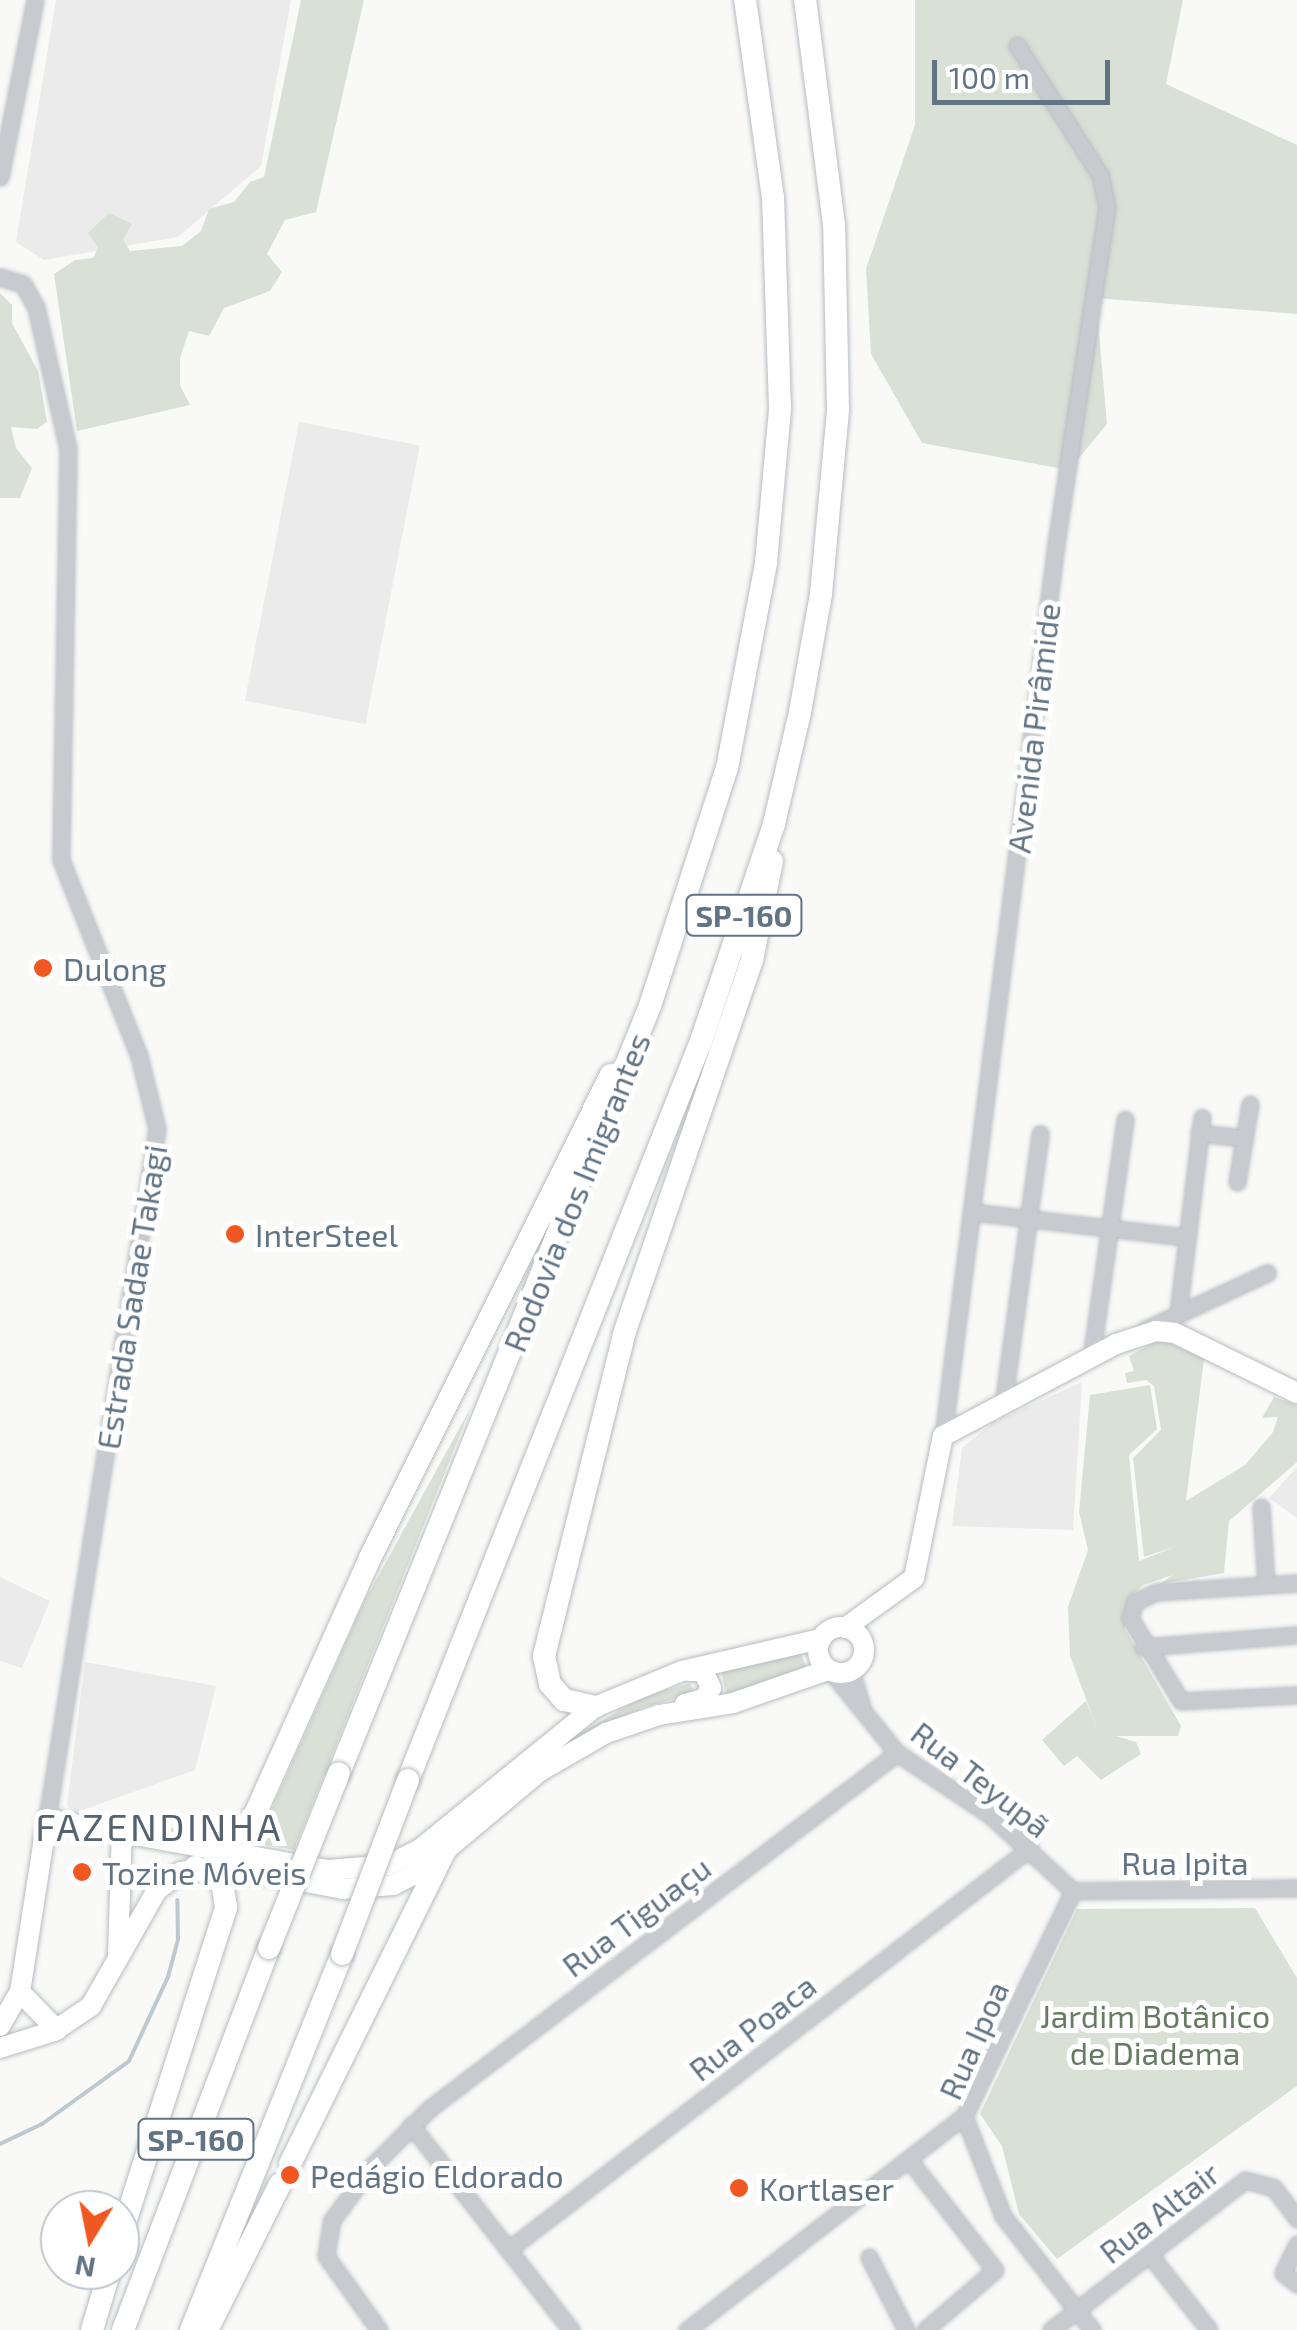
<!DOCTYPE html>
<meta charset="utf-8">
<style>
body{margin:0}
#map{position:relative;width:1297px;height:2330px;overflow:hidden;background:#f9faf7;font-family:"Exo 2",sans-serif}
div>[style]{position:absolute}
.built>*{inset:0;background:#eaebea;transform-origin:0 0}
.green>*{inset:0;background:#d9e0d6}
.stream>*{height:4px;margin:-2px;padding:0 2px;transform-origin:2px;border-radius:2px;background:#bdc9cf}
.roads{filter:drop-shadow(0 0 2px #b7bcc1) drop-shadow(0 0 2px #b7bcc1)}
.minor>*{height:15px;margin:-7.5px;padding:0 7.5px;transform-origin:7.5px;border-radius:7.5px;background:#c7cbcf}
.major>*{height:20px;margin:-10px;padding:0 10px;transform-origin:10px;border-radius:10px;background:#fff}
.major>.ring{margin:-10px;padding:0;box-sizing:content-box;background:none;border:20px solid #fff;border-radius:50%}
.highway>*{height:22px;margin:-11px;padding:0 11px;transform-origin:11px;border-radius:11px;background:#fff}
.bridges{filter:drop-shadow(0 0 2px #b7bbbf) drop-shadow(0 0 2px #b7bbbf)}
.highway-bridge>*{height:22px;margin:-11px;padding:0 11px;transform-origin:11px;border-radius:11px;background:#fff}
.dots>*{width:28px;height:28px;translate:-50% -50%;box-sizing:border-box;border:5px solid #fff;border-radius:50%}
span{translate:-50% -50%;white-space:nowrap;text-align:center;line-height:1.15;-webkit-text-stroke:10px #fff;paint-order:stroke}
.shield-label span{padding:2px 8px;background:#fff;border:2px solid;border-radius:8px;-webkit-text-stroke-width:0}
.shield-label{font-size:30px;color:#627484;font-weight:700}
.street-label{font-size:32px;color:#627484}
.poi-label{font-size:32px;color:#627484}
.left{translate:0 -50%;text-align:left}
.park-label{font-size:32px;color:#667b62}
.quarter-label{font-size:38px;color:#55626f;letter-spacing:2.5px}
.north{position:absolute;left:40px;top:2190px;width:100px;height:100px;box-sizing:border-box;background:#fff;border:2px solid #c0c7ce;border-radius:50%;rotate:190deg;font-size:28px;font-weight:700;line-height:40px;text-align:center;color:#627484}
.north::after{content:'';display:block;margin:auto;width:35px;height:45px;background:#f15720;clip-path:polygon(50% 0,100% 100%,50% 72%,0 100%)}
.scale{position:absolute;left:932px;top:60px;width:178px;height:45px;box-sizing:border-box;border:5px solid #627484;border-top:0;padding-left:12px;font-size:30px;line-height:35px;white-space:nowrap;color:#627484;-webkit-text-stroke:8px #fff;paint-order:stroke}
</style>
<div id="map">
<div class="built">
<i style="clip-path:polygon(56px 0,291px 0,261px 166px,178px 237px,44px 260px,16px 242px)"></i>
<i style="left:299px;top:422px;width:123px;height:284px;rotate:11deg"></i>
<i style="clip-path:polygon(1082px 1382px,1073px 1530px,952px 1526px,962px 1448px,992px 1423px)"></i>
<i style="clip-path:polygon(1297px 1467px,1297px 1518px,1269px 1498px)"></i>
<i style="clip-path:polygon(0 1577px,50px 1601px,22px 1668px,0 1661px)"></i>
<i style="clip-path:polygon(85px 1662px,216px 1686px,195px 1770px,74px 1813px,67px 1805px)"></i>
</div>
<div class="green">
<i style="clip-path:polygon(301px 0,364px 0,316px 212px,285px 220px,267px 254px,282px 272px,270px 291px,224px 308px,209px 336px,189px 331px,180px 358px,180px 385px,190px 405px,77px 431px,54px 274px,75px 260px,93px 258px,98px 248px,88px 233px,109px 213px,132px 224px,123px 239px,130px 251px,182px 246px,201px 231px,209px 209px,234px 202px,250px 182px,264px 177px)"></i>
<i style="clip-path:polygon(915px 0,1183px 0,1166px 84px,1297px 145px,1297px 314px,1096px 298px,1107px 424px,1069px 470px,922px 443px,871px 354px,866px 269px,915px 125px)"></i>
<i style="clip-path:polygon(0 293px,12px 305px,12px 323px,38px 371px,47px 422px,37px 429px,11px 427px,16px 448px,32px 468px,20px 498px,0 498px)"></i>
<i style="clip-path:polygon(1161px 1339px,1204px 1359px,1186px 1501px,1245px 1465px,1273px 1432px,1278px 1417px,1262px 1418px,1274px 1397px,1297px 1405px,1297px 1462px,1229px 1521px,1224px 1573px,1160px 1584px,1173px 1575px,1143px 1585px,1128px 1599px,1125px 1629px,1181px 1726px,1178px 1736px,1116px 1736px,1136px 1742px,1141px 1754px,1101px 1780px,1077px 1756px,1064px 1766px,1042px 1740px,1086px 1701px,1098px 1731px,1070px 1656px,1068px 1607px,1088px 1550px,1079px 1512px,1090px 1395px,1150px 1385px,1157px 1429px,1129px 1455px,1139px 1561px,1177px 1546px,1144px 1557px,1133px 1458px,1161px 1430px,1154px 1386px,1146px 1380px,1127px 1383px,1125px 1373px,1134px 1371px,1129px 1356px)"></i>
<i style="clip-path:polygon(471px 1407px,294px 1850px,245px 1841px,268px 1817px,364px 1602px)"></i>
<i style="clip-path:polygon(801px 1653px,806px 1667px,727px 1697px,720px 1667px)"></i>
<i style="clip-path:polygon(690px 1683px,695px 1693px,641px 1708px,556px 1748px,640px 1698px)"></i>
<i style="clip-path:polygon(1255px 1908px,1297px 1978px,1297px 2086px,1057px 2259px,1019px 2214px,1002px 2146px,980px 2114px,1077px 1909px)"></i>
</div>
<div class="stream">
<i style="left:0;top:2144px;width:47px;rotate:-25.5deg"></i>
<i style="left:42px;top:2124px;width:107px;rotate:-35.9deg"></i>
<i style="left:129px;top:2061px;width:93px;rotate:-65.1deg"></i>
<i style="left:168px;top:1977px;width:39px;rotate:-75deg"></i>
<i style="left:178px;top:1939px;width:39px;rotate:-91deg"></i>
</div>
<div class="roads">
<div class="minor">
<i style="left:0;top:177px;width:180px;rotate:-78.8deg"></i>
<i style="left:0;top:277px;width:24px;rotate:17deg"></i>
<i style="left:23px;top:284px;width:26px;rotate:61deg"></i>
<i style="left:36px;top:307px;width:146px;rotate:77.3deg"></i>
<i style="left:68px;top:449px;width:411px;rotate:91deg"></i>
<i style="left:61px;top:860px;width:211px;rotate:68.3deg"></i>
<i style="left:139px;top:1056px;width:75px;rotate:76.1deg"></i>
<i style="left:157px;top:1129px;width:699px;rotate:99.06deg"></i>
<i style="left:1199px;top:1133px;width:45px;rotate:6.3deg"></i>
<i style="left:1237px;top:1182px;width:79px;rotate:-80.5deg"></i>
<i style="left:972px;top:1212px;width:215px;rotate:6.7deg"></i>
<i style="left:1178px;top:1313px;width:197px;rotate:-83deg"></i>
<i style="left:1144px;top:1330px;width:136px;rotate:-24.9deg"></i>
<i style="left:1091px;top:1359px;width:242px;rotate:-81.9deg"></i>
<i style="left:1003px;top:1405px;width:274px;rotate:-82.2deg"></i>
<i style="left:943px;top:1436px;width:899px;rotate:-82.78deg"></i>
<i style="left:1056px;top:544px;width:341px;rotate:-81.4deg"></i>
<i style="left:1107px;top:207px;width:33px;rotate:-102deg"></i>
<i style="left:1100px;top:175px;width:154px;rotate:-122.6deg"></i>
<i style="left:1261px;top:1507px;width:78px;rotate:86.3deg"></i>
<i style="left:1297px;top:1583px;width:141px;rotate:176.3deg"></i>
<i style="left:1156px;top:1592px;width:23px;rotate:155deg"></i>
<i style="left:1135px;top:1602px;width:17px;rotate:107deg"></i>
<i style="left:1130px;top:1618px;width:97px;rotate:58.4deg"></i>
<i style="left:1181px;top:1701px;width:116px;rotate:-3deg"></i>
<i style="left:1143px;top:1647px;width:154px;rotate:-4.5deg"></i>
<i style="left:851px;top:1671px;width:37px;rotate:73deg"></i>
<i style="left:833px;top:1674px;width:102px;rotate:51deg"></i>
<i style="left:897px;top:1753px;width:112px;rotate:33.7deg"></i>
<i style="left:990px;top:1815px;width:113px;rotate:42.5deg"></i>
<i style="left:1073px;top:1891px;width:250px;rotate:115.8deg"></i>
<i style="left:964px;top:2116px;width:107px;rotate:68.7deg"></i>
<i style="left:1003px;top:2216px;width:145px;rotate:52deg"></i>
<i style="left:1073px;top:1891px;width:224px;rotate:-0.8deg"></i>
<i style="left:411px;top:2125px;width:260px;rotate:52deg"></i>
<i style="left:910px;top:2161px;width:138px;rotate:52.1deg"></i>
<i style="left:995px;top:2270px;width:92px;rotate:139.4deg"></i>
<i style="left:1297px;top:2244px;width:32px;rotate:116deg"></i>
<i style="left:1283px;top:2273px;width:18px;rotate:38deg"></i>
<i style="left:508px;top:2250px;width:659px;rotate:-37.6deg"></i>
<i style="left:1150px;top:2255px;width:95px;rotate:51.8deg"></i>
<i style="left:869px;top:2257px;width:82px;rotate:63.1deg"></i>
<i style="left:379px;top:2330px;width:91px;rotate:-125.6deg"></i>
<i style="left:326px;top:2256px;width:36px;rotate:-81deg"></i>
<i style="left:332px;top:2220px;width:67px;rotate:-53.5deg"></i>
<i style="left:372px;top:2166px;width:81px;rotate:-45deg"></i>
<i style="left:429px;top:2109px;width:588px;rotate:-37.26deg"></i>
<i style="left:687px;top:2330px;width:350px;rotate:-37.7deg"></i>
<i style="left:1051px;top:2330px;width:245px;rotate:-37.7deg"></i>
<i style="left:1245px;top:2180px;width:30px;rotate:15deg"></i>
<i style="left:1274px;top:2188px;width:39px;rotate:53deg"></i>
</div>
<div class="major">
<i class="ring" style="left:818px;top:1627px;width:26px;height:26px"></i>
<i style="left:845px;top:1628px;width:85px;rotate:-35.9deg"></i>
<i style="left:914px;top:1578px;width:145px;rotate:-78.5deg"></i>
<i style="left:943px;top:1436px;width:196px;rotate:-28deg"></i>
<i style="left:1116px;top:1344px;width:42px;rotate:-18deg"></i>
<i style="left:1156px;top:1331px;width:19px;rotate:6deg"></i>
<i style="left:1175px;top:1333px;width:136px;rotate:26.2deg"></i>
<i style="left:685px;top:1704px;width:20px;rotate:-15deg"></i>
<i style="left:704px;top:1699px;width:13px;rotate:-58deg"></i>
<i style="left:711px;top:1688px;width:19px;rotate:-115deg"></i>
<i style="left:703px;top:1671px;width:14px;rotate:180deg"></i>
<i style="left:118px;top:1956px;width:124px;rotate:-88.2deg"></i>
<i style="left:20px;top:1992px;width:53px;rotate:45.8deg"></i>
<i style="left:0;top:2026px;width:39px;rotate:-60deg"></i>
<i style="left:20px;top:1992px;width:175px;rotate:-81.1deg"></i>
<i style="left:47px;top:1819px;width:287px;rotate:10.3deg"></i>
<i style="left:329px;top:1870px;width:59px;rotate:-4.8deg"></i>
<i style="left:388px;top:1865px;width:34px;rotate:-26deg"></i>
<i style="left:419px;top:1850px;width:227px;rotate:-39.1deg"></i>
<i style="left:595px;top:1707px;width:94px;rotate:-22.5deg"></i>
<i style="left:682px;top:1671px;width:143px;rotate:-13deg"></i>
<i style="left:0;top:2048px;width:57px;rotate:-17.5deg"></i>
<i style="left:54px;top:2031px;width:45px;rotate:-34deg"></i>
<i style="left:91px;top:2006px;width:133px;rotate:-60.4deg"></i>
<i style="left:157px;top:1890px;width:30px;rotate:-37deg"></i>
<i style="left:181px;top:1872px;width:41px;rotate:-8.3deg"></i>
<i style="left:222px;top:1866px;width:123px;rotate:10.8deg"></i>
<i style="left:343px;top:1889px;width:50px;rotate:-4.6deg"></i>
<i style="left:393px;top:1885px;width:33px;rotate:-27deg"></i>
<i style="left:422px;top:1870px;width:154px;rotate:-40deg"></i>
<i style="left:540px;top:1771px;width:76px;rotate:-29.9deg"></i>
<i style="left:606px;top:1733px;width:56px;rotate:-18.8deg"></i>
<i style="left:659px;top:1715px;width:75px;rotate:-9.2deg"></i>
<i style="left:733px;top:1703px;width:101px;rotate:-19.2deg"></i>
</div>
<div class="highway">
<i style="left:595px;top:1707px;width:32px;rotate:-167deg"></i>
<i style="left:564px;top:1700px;width:21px;rotate:-131deg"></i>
<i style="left:550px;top:1684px;width:29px;rotate:-102deg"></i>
<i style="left:544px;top:1656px;width:332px;rotate:-76deg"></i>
<i style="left:624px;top:1334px;width:395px;rotate:-71.1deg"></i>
<i style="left:752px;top:960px;width:101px;rotate:-78.6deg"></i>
<i style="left:339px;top:1773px;width:828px;rotate:-67.93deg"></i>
<i style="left:650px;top:1006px;width:250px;rotate:-72.1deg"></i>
<i style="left:727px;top:768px;width:209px;rotate:-79.2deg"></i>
<i style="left:766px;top:563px;width:156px;rotate:-84.8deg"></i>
<i style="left:780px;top:408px;width:210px;rotate:-91.9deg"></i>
<i style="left:773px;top:198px;width:200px;rotate:-98deg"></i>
<i style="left:408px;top:1780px;width:795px;rotate:-68.37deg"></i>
<i style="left:701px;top:1041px;width:229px;rotate:-71.4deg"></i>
<i style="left:774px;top:824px;width:115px;rotate:-76.9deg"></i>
<i style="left:800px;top:712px;width:120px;rotate:-79.9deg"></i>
<i style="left:821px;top:594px;width:186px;rotate:-84.7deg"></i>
<i style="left:838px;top:409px;width:184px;rotate:-91.2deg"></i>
<i style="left:834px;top:225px;width:227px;rotate:-97.3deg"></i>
<i style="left:206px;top:1846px;width:35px;rotate:-22deg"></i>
<i style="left:239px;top:1833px;width:25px;rotate:-50deg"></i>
<i style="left:255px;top:1814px;width:281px;rotate:-65.8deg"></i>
<i style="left:370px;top:1558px;width:540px;rotate:-63.48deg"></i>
<i style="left:290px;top:2164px;width:354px;rotate:-63.7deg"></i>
<i style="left:120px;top:2238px;width:348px;rotate:-72.2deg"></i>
<i style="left:226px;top:1907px;width:26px;rotate:-99deg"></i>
<i style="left:222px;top:1881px;width:30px;rotate:-152deg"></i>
<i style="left:92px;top:2330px;width:63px;rotate:-73.3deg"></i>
<i style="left:123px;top:2330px;width:409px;rotate:-69.1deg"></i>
<i style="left:191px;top:2330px;width:405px;rotate:-68.1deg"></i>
<i style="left:207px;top:2330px;width:163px;rotate:-63.4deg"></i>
</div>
</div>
<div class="bridges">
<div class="highway-bridge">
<i style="left:269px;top:1948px;width:188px;rotate:-68.2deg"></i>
<i style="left:342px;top:1954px;width:186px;rotate:-69.2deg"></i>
</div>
</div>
<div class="dots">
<i style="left:43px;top:968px;background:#f15720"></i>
<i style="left:235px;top:1234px;background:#f15720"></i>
<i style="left:82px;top:1872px;background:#f15720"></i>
<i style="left:290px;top:2175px;background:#f15720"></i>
<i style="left:739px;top:2188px;background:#f15720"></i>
</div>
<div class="shield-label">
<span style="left:744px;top:915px">SP-160</span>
<span style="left:196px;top:2139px">SP-160</span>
</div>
<div class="street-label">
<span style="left:1033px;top:728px;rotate:-83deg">Avenida Pirâmide</span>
<span style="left:576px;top:1192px;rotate:-68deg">Rodovia dos Imigrantes</span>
<span style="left:131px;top:1297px;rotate:-81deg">Estrada Sadae Takagi</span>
<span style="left:981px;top:1779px;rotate:38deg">Rua Teyupã</span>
<span style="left:1185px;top:1862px">Rua Ipita</span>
<span style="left:636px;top:1916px;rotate:-37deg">Rua Tiguaçu</span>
<span style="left:752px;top:2027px;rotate:-38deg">Rua Poaca</span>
<span style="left:973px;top:2040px;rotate:-66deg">Rua Ipoa</span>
<span style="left:1159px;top:2212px;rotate:-38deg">Rua Altair</span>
</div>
<div class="poi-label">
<span class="left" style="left:63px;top:968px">Dulong</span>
<span class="left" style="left:255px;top:1234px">InterSteel</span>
<span class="left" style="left:102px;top:1872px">Tozine Móveis</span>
<span class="left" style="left:310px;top:2175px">Pedágio Eldorado</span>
<span class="left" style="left:759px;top:2188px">Kortlaser</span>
</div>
<div class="park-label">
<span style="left:1155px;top:2034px">Jardim Botânico<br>de Diadema</span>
</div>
<div class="quarter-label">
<span style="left:159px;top:1827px">FAZENDINHA</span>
</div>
<div class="north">N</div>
<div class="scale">100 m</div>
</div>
